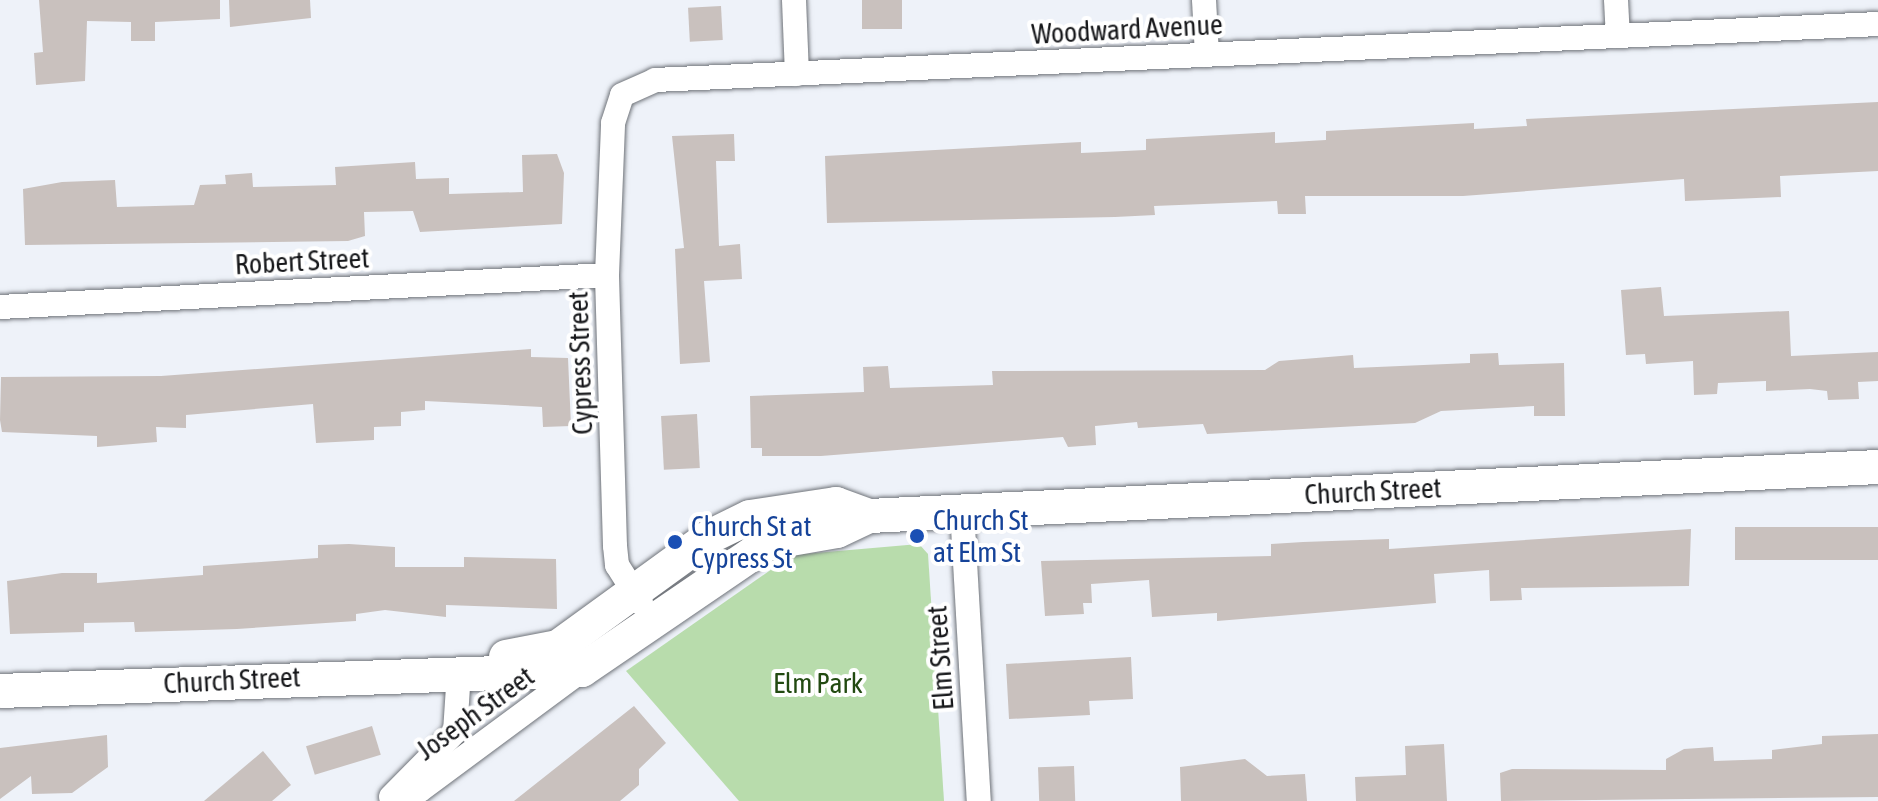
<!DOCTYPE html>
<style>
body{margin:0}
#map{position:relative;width:1878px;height:801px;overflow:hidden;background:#eef2f9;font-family:"Asap Condensed",sans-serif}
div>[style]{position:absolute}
.green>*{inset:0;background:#b8dcac}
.building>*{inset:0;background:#c9c1be;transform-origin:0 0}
.roads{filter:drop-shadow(0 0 2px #6f7379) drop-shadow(0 0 2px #6f7379)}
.street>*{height:24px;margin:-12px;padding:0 12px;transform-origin:12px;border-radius:12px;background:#fff}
.secondary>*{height:34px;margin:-17px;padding:0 17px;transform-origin:17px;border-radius:17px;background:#fff}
.dots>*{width:22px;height:22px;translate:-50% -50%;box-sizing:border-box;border:4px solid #fff;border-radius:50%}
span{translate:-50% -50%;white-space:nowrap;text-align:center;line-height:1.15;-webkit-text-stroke:8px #fff;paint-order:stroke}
.street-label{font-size:28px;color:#16171a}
.transit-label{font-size:28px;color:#164399}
.left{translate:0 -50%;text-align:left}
.park-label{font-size:28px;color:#224a11}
</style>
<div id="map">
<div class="green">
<i style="clip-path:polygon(919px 544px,928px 554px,944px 801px,739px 801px,626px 671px,792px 555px)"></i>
</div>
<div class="building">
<i style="clip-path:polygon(39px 0,220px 0,220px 19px,155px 22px,155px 41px,131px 41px,131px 22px,87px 21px,85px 81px,36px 85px,34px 53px,43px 52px)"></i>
<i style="clip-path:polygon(229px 0,310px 0,311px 18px,230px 27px)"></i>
<i style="left:862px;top:0;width:40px;height:29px"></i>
<i style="left:721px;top:6px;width:34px;height:33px;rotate:87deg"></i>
<i style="clip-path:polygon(1878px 102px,1878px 171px,1780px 176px,1781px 197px,1685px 201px,1684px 179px,1463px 196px,1305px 196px,1306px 214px,1278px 214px,1277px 201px,1154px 206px,1155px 215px,1115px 217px,827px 223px,825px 156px,1081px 142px,1081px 153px,1146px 150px,1146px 139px,1275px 132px,1275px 143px,1326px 140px,1326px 131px,1474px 123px,1474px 129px,1527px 126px,1526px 119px)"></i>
<i style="clip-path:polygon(734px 134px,735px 161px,716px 161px,719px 246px,740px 244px,742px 279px,704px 281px,710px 362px,680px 364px,675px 249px,684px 248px,672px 136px)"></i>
<i style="clip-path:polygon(557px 154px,564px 173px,562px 224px,420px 232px,413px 211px,364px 212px,365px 236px,348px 241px,25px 245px,23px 189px,62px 182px,115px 180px,117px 207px,194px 205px,200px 185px,226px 184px,225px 175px,252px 173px,253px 187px,336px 185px,335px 167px,415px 162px,416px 179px,449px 178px,449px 194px,523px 192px,522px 155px)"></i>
<i style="clip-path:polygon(1661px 287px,1664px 316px,1789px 311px,1791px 356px,1878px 352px,1878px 381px,1858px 382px,1859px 399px,1828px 400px,1827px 391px,1810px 389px,1766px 391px,1766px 381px,1718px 383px,1717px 394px,1694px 395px,1693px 361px,1646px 364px,1645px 354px,1626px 355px,1621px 290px)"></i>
<i style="clip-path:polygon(531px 349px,531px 357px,568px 358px,571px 426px,543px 427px,542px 407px,425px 401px,425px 410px,401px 412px,401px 426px,374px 427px,374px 440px,316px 443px,313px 404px,186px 415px,186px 428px,156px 427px,157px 442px,97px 447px,97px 436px,2px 432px,0 420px,1px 377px,161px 376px)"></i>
<i style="clip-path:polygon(1498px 353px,1499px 365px,1564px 363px,1565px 416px,1534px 416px,1534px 406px,1441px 411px,1415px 423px,1207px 434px,1203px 424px,1138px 428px,1137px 422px,1095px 426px,1096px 445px,1068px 447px,1063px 437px,821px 456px,762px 456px,762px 448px,751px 448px,750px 396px,864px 392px,863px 367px,888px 366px,890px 388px,993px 385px,992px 371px,1265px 370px,1279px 361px,1353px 355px,1354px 368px,1470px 363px,1470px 354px)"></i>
<i style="left:697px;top:414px;width:54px;height:36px;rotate:87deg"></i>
<i style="left:1878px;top:527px;width:33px;height:143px;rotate:90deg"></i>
<i style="clip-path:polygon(1691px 529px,1689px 586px,1521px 588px,1522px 600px,1490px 601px,1489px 570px,1434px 574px,1436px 603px,1217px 621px,1217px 613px,1152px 617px,1149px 580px,1091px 584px,1092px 603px,1083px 603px,1084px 614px,1045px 616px,1041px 561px,1271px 556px,1271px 544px,1303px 542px,1389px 539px,1389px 549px)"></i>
<i style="clip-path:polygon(349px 544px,395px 547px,395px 567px,464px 567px,464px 557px,556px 559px,557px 609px,446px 605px,446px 617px,385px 610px,356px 614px,356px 621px,237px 629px,135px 632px,134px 622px,84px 623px,84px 632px,10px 634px,7px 581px,62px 573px,97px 573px,97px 583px,203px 575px,203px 566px,318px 558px,318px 545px)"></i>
<i style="clip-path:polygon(1131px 657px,1133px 699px,1089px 701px,1090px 715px,1009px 719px,1006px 664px)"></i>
<i style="clip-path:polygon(634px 706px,666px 743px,639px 769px,639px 785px,620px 801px,514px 801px)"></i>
<i style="left:372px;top:726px;width:30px;height:69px;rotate:73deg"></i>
<i style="clip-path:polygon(1878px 734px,1878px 797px,1501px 801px,1500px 773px,1512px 769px,1666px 770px,1666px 759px,1684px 749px,1713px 747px,1714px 761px,1772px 759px,1772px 750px,1822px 744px,1822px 736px)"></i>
<i style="clip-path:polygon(107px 735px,108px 767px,72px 793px,32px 794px,31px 776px,0 799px,0 748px)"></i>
<i style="clip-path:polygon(1444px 744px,1447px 801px,1356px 801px,1355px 777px,1406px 775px,1405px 746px)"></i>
<i style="clip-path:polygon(263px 751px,291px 785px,272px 801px,204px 801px)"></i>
<i style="clip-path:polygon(1245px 759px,1267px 776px,1305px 774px,1307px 801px,1181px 801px,1180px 767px)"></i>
<i style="left:1074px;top:766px;width:35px;height:36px;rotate:88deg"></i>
</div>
<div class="roads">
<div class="street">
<i style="left:794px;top:0;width:74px;rotate:87.7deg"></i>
<i style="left:1204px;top:0;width:55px;rotate:86.9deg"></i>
<i style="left:1616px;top:0;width:36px;rotate:87deg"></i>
<i style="left:0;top:307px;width:608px;rotate:-3.02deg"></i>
<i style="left:962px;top:510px;width:291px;rotate:86.7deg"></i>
<i style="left:641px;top:603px;width:45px;rotate:-122.3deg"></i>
<i style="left:617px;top:565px;width:19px;rotate:-96deg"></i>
<i style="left:615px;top:546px;width:271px;rotate:-91.7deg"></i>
<i style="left:607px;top:275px;width:152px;rotate:-87.7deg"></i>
<i style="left:613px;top:123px;width:29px;rotate:-72deg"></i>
<i style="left:622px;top:95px;width:36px;rotate:-24deg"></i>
<i style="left:655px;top:80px;width:1224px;rotate:-2.62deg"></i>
<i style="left:398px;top:792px;width:22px;rotate:-5deg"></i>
<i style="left:420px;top:790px;width:202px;rotate:-36.5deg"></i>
<i style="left:391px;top:797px;width:91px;rotate:-45.4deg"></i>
<i style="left:455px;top:732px;width:61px;rotate:-86.2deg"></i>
</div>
<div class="secondary">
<i style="left:506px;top:657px;width:53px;rotate:-10.9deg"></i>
<i style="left:558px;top:647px;width:189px;rotate:-36deg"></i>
<i style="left:711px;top:536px;width:43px;rotate:-26deg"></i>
<i style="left:750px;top:517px;width:87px;rotate:-8.6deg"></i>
<i style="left:836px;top:504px;width:35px;rotate:20deg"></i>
<i style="left:0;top:691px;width:582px;rotate:-2.07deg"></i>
<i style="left:582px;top:670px;width:225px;rotate:-34.3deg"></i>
<i style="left:768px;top:543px;width:70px;rotate:-9.9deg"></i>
<i style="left:837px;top:531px;width:35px;rotate:-25deg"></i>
<i style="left:869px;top:516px;width:1010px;rotate:-2.78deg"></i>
</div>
</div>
<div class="dots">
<i style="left:917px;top:536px;background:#1a4fb4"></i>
<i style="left:675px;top:542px;background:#1a4fb4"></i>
</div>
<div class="street-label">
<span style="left:1127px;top:29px;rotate:-3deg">Woodward Avenue</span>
<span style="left:302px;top:261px;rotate:-3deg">Robert Street</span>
<span style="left:580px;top:363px;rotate:-92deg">Cypress Street</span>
<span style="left:1373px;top:491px;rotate:-3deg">Church Street</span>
<span style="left:940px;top:658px;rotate:-94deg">Elm Street</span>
<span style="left:232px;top:680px;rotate:-3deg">Church Street</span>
<span style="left:475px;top:713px;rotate:-36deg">Joseph Street</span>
</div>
<div class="transit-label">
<span class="left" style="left:933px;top:536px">Church St<br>at Elm St</span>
<span class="left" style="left:691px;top:542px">Church St at<br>Cypress St</span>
</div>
<div class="park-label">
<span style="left:818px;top:683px">Elm Park</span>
</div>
</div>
